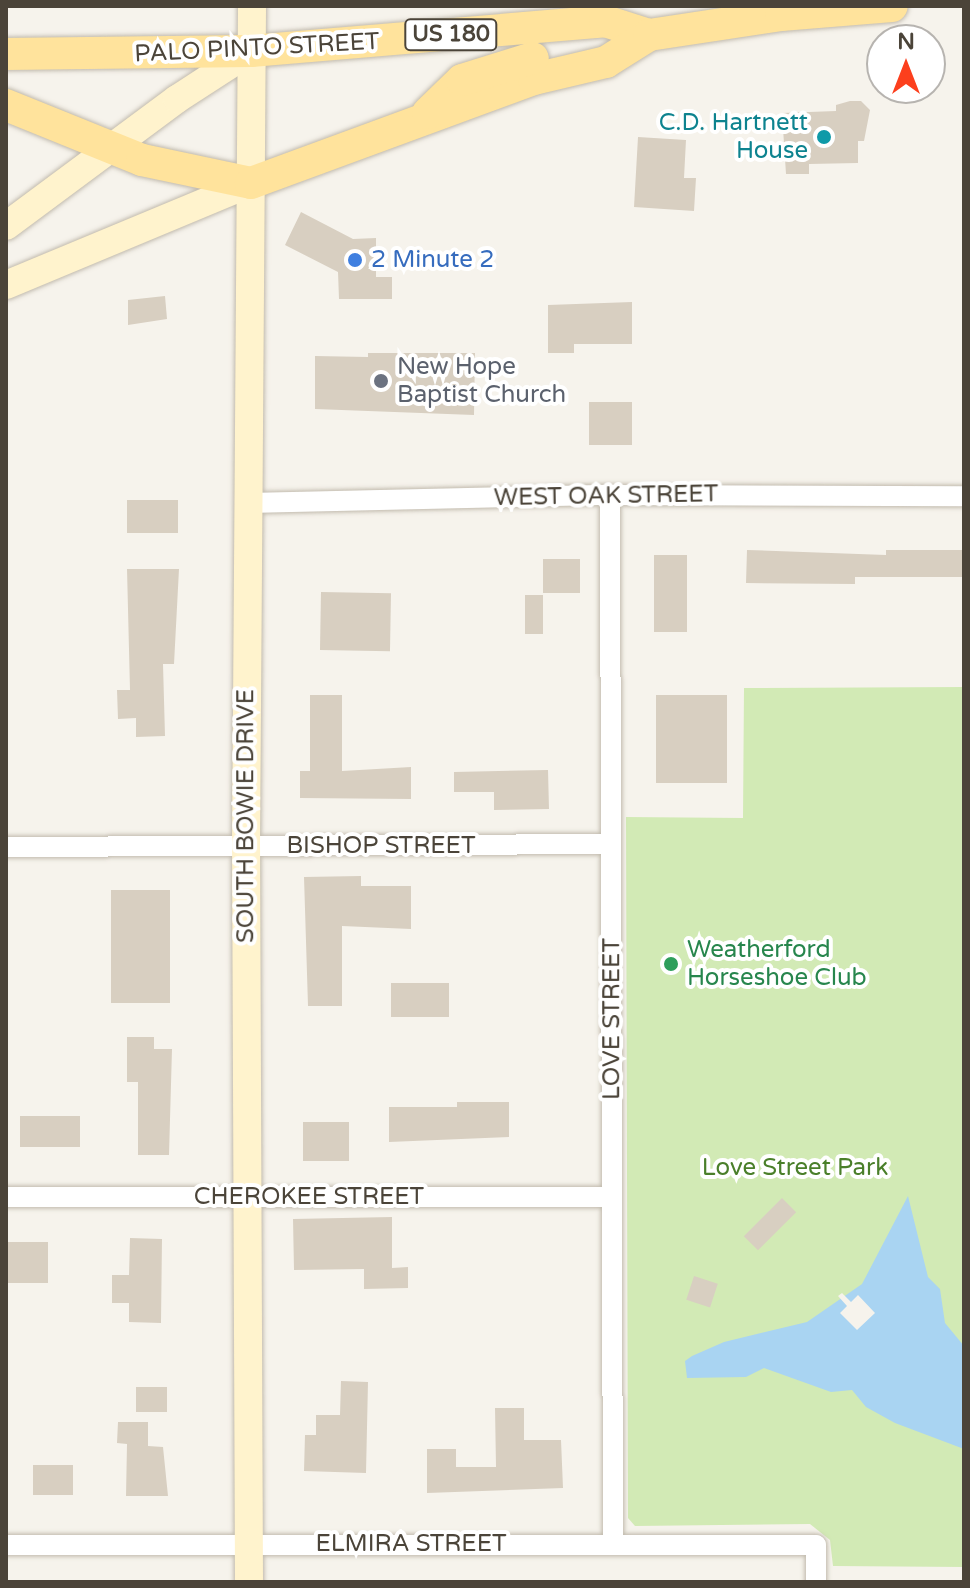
<!DOCTYPE html>
<style>
body{margin:0}
#map{position:relative;width:970px;height:1588px;overflow:hidden;background:#f6f3ec;font-family:"Varela Round",sans-serif}
div>[style]{position:absolute}
.green>*{inset:0;background:#d2eab5}
.water>*{inset:0;background:#a9d4f2}
.pier>*{inset:0;background:#f6f3ec}
.building>*{inset:0;background:#d8cfc1;transform-origin:0 0}
.roads{filter:drop-shadow(0 0 2px #c2bbae) drop-shadow(0 0 2px #c2bbae)}
.street>*{height:20px;margin:-10px;padding:0 10px;transform-origin:10px;border-radius:10px;background:#fff}
.secondary>*{height:28px;margin:-14px;padding:0 14px;transform-origin:14px;border-radius:14px;background:#fff3cd}
.primary>*{height:32px;margin:-16px;padding:0 16px;transform-origin:16px;border-radius:16px;background:#ffe39c}
.dots>*{width:22px;height:22px;translate:-50% -50%;box-sizing:border-box;border:4px solid #fff;border-radius:50%}
span{translate:-50% -50%;white-space:nowrap;text-align:center;line-height:1.15;-webkit-text-stroke:8px #fff;paint-order:stroke}
.shield-label span{padding:2px 6px;background:#fff;border:2px solid;border-radius:6px;-webkit-text-stroke-width:0}
.shield-label{font-size:22px;color:#4b4439;font-weight:700}
.street-label{font-size:24px;color:#4b4439}
.culture-label{font-size:24px;color:#0d838f}
.right{translate:-100% -50%;text-align:right}
.shop-label{font-size:24px;color:#366cbe}
.left{translate:0 -50%;text-align:left}
.worship-label{font-size:24px;color:#5b616d}
.leisure-label{font-size:24px;color:#27864d}
.park-label{font-size:24px;color:#4a7f2a}
.frame{position:absolute;inset:0;border:8px solid #4b4439;pointer-events:none}
.north{position:absolute;left:866px;top:24px;width:80px;height:80px;box-sizing:border-box;background:#fff;border:2px solid #b7b4b0;border-radius:50%;rotate:0deg;font-size:22px;font-weight:700;line-height:32px;text-align:center;color:#4b4439}
.north::after{content:'';display:block;margin:auto;width:28px;height:36px;background:#fc3f1d;clip-path:polygon(50% 0,100% 100%,50% 72%,0 100%)}
</style>
<div id="map">
<div class="green">
<i style="clip-path:polygon(964px 687px,964px 1567px,833px 1566px,830px 1540px,810px 1524px,635px 1526px,628px 1518px,626px 817px,743px 818px,744px 688px)"></i>
</div>
<div class="water">
<i style="clip-path:polygon(908px 1196px,928px 1277px,940px 1289px,945px 1323px,964px 1346px,964px 1449px,895px 1423px,866px 1407px,852px 1390px,831px 1392px,764px 1368px,746px 1377px,687px 1378px,685px 1361px,692px 1356px,724px 1342px,807px 1322px,862px 1284px)"></i>
</div>
<div class="pier">
<i style="clip-path:polygon(842px 1293px,851px 1302px,858px 1295px,875px 1313px,857px 1330px,840px 1313px,847px 1306px,838px 1296px)"></i>
</div>
<div class="building">
<i style="clip-path:polygon(850px 101px,861px 101px,870px 110px,864px 141px,858px 141px,858px 163px,809px 164px,809px 174px,786px 174px,782px 113px,836px 111px,836px 105px)"></i>
<i style="clip-path:polygon(638px 137px,686px 140px,684px 178px,696px 178px,694px 211px,634px 207px)"></i>
<i style="clip-path:polygon(301px 212px,353px 239px,376px 238px,376px 277px,392px 277px,392px 299px,339px 299px,338px 272px,285px 245px)"></i>
<i style="clip-path:polygon(165px 296px,167px 319px,128px 325px,128px 300px)"></i>
<i style="clip-path:polygon(632px 302px,632px 344px,574px 344px,574px 353px,548px 353px,548px 305px)"></i>
<i style="clip-path:polygon(368px 353px,475px 353px,474px 415px,315px 409px,315px 356px,368px 357px)"></i>
<i style="left:589px;top:402px;width:43px;height:43px"></i>
<i style="left:127px;top:500px;width:51px;height:33px"></i>
<i style="clip-path:polygon(747px 550px,886px 555px,886px 550px,964px 550px,964px 577px,855px 577px,855px 584px,746px 583px)"></i>
<i style="left:654px;top:555px;width:33px;height:77px"></i>
<i style="left:543px;top:559px;width:37px;height:34px"></i>
<i style="clip-path:polygon(127px 569px,179px 569px,174px 664px,163px 664px,165px 736px,136px 737px,136px 718px,118px 719px,117px 690px,130px 690px)"></i>
<i style="left:321px;top:592px;width:70px;height:58px;rotate:1deg"></i>
<i style="left:525px;top:595px;width:18px;height:39px"></i>
<i style="clip-path:polygon(310px 695px,342px 695px,342px 771px,411px 767px,411px 799px,300px 798px,300px 771px,310px 771px)"></i>
<i style="left:656px;top:695px;width:71px;height:88px"></i>
<i style="clip-path:polygon(548px 770px,549px 809px,494px 810px,494px 792px,454px 792px,454px 772px)"></i>
<i style="clip-path:polygon(361px 876px,361px 886px,411px 886px,411px 929px,342px 926px,342px 1006px,308px 1006px,304px 877px)"></i>
<i style="left:111px;top:890px;width:59px;height:113px"></i>
<i style="left:391px;top:983px;width:58px;height:34px"></i>
<i style="clip-path:polygon(127px 1037px,154px 1037px,154px 1049px,172px 1049px,169px 1155px,138px 1155px,138px 1082px,127px 1082px)"></i>
<i style="clip-path:polygon(457px 1102px,509px 1102px,509px 1137px,389px 1142px,389px 1107px,457px 1107px)"></i>
<i style="left:20px;top:1116px;width:60px;height:31px"></i>
<i style="left:303px;top:1122px;width:46px;height:39px"></i>
<i style="left:782px;top:1198px;width:20px;height:54px;rotate:45deg"></i>
<i style="clip-path:polygon(392px 1217px,392px 1268px,408px 1267px,408px 1288px,364px 1289px,364px 1269px,294px 1270px,293px 1219px)"></i>
<i style="clip-path:polygon(130px 1238px,162px 1239px,161px 1323px,129px 1322px,129px 1303px,112px 1303px,112px 1275px,129px 1275px)"></i>
<i style="left:6px;top:1242px;width:42px;height:41px"></i>
<i style="left:694px;top:1276px;width:25px;height:25px;rotate:18deg"></i>
<i style="clip-path:polygon(341px 1381px,368px 1382px,366px 1473px,304px 1471px,305px 1435px,316px 1435px,316px 1415px,340px 1415px)"></i>
<i style="left:136px;top:1387px;width:31px;height:25px"></i>
<i style="clip-path:polygon(495px 1408px,524px 1408px,524px 1440px,561px 1440px,563px 1488px,427px 1493px,427px 1449px,456px 1449px,456px 1467px,496px 1467px)"></i>
<i style="clip-path:polygon(118px 1422px,148px 1422px,148px 1446px,163px 1447px,168px 1496px,126px 1496px,127px 1444px,117px 1443px)"></i>
<i style="left:33px;top:1465px;width:40px;height:30px"></i>
</div>
<div class="roads">
<div class="street">
<i style="left:610px;top:495px;width:1048px;rotate:89.84deg"></i>
<i style="left:248px;top:503px;width:362px;rotate:-1.3deg"></i>
<i style="left:610px;top:495px;width:354px;rotate:0.2deg"></i>
<i style="left:6px;top:847px;width:605px;rotate:-0.28deg"></i>
<i style="left:6px;top:1197px;width:606px"></i>
<i style="left:6px;top:1545px;width:810px"></i>
<i style="left:816px;top:1545px;width:37px;rotate:90deg"></i>
</div>
<div class="secondary">
<i style="left:6px;top:226px;width:213px;rotate:-36.6deg"></i>
<i style="left:177px;top:99px;width:88px;rotate:-33deg"></i>
<i style="left:6px;top:285px;width:265px;rotate:-22.6deg"></i>
<i style="left:249px;top:1582px;width:735px;rotate:-90.23deg"></i>
<i style="left:246px;top:847px;width:841px;rotate:-89.59deg"></i>
</div>
<div class="primary">
<i style="left:6px;top:54px;width:245px;rotate:-0.7deg"></i>
<i style="left:251px;top:51px;width:355px;rotate:-4.8deg"></i>
<i style="left:605px;top:21px;width:46px;rotate:17.7deg"></i>
<i style="left:6px;top:105px;width:147px;rotate:22deg"></i>
<i style="left:142px;top:160px;width:111px;rotate:11.9deg"></i>
<i style="left:251px;top:183px;width:302px;rotate:-20.2deg"></i>
<i style="left:534px;top:79px;width:74px;rotate:-13.3deg"></i>
<i style="left:606px;top:62px;width:51px;rotate:-32.1deg"></i>
<i style="left:649px;top:35px;width:134px;rotate:-8.6deg"></i>
<i style="left:781px;top:15px;width:111px;rotate:-4.6deg"></i>
<i style="left:428px;top:113px;width:47px;rotate:-44.1deg"></i>
<i style="left:462px;top:80px;width:74px;rotate:-17.2deg"></i>
</div>
</div>
<div class="dots">
<i style="left:824px;top:137px;background:#0f9aa8"></i>
<i style="left:355px;top:260px;background:#3f7fe0"></i>
<i style="left:381px;top:381px;background:#6b7280"></i>
<i style="left:671px;top:964px;background:#2e9e5b"></i>
</div>
<div class="shield-label">
<span style="left:451px;top:35px">US 180</span>
</div>
<div class="street-label">
<span style="left:257px;top:48px;rotate:-3deg">PALO PINTO STREET</span>
<span style="left:606px;top:496px;rotate:-1deg">WEST OAK STREET</span>
<span style="left:246px;top:816px;rotate:-90deg">SOUTH BOWIE DRIVE</span>
<span style="left:381px;top:846px">BISHOP STREET</span>
<span style="left:612px;top:1019px;rotate:-90deg">LOVE STREET</span>
<span style="left:309px;top:1197px">CHEROKEE STREET</span>
<span style="left:411px;top:1544px">ELMIRA STREET</span>
</div>
<div class="culture-label">
<span class="right" style="left:808px;top:137px">C.D. Hartnett<br>House</span>
</div>
<div class="shop-label">
<span class="left" style="left:371px;top:260px">2 Minute 2</span>
</div>
<div class="worship-label">
<span class="left" style="left:397px;top:381px">New Hope<br>Baptist Church</span>
</div>
<div class="leisure-label">
<span class="left" style="left:687px;top:964px">Weatherford<br>Horseshoe Club</span>
</div>
<div class="park-label">
<span style="left:795px;top:1168px">Love Street Park</span>
</div>
<div class="frame"></div>
<div class="north">N</div>
</div>
